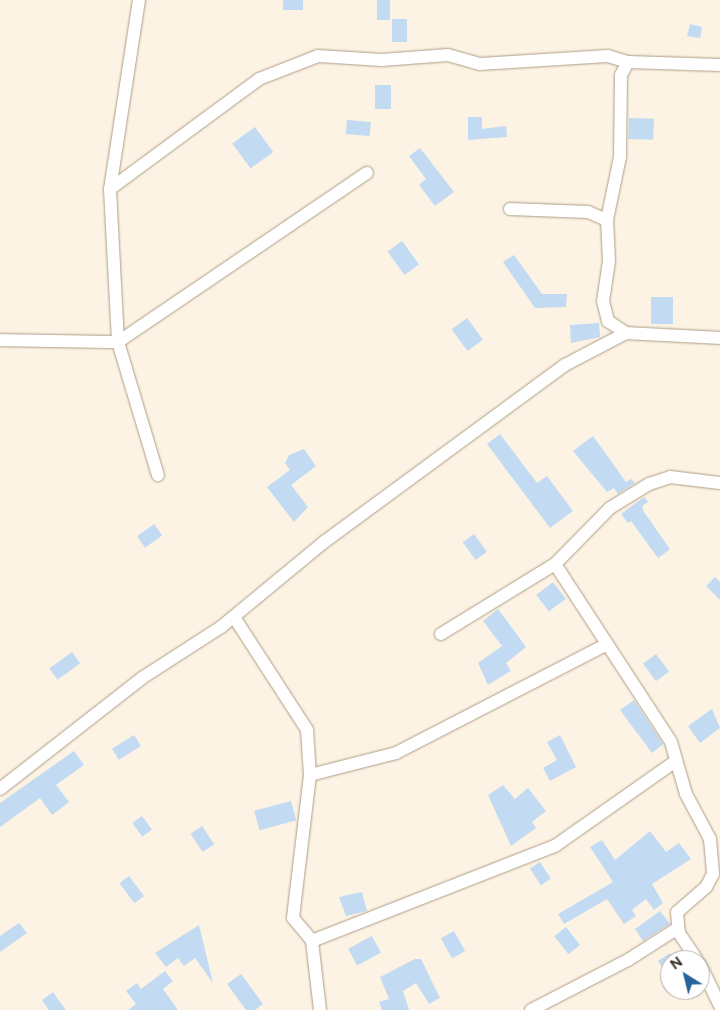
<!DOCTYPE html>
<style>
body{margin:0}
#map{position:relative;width:720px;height:1010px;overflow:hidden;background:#fdf3e4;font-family:Figtree,sans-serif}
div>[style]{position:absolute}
.building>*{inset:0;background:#c2daf2;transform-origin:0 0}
.roads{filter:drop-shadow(0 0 1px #ad9d85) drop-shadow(0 0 1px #ad9d85)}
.minor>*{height:12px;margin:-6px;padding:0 6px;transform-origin:6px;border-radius:6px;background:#fff}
span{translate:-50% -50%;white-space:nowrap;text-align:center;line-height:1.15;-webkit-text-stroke:4px #fff;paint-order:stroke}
.north{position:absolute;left:660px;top:950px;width:50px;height:50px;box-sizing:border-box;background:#fff;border:1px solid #aeaca8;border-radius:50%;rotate:324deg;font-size:14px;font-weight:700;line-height:20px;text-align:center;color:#352f25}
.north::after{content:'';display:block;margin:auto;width:18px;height:22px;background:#28649b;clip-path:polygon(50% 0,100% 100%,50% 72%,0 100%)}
</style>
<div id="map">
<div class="building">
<i style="left:283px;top:0;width:20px;height:10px"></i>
<i style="left:377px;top:0;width:13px;height:20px"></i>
<i style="left:392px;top:19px;width:15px;height:23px"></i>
<i style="clip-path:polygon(690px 24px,702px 27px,700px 38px,687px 36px)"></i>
<i style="left:375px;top:85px;width:16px;height:24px"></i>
<i style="clip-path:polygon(468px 117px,482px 117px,482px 129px,506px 126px,507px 137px,468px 140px)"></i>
<i style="left:629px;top:118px;width:25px;height:21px;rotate:2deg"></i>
<i style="left:347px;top:120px;width:24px;height:14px;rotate:5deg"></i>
<i style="left:255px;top:127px;width:31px;height:28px;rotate:54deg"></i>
<i style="clip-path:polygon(420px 148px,454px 192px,435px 206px,419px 185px,426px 179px,409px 156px)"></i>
<i style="left:402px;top:241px;width:29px;height:18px;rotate:54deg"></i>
<i style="clip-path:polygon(514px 255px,542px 294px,567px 294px,566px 307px,535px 308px,503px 262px)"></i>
<i style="left:651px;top:297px;width:22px;height:27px"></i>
<i style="left:467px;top:318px;width:27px;height:19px;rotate:54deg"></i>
<i style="clip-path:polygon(599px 323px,600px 337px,571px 343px,570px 325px)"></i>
<i style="clip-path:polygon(500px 434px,537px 483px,547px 476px,573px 511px,550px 528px,487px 444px)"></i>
<i style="clip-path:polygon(593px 436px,626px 482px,631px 479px,635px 483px,618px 494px,614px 488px,607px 492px,573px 451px)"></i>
<i style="clip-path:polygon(304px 449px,316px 466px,291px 485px,308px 507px,294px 522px,267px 487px,290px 470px,285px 463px,289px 455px)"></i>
<i style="clip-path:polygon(644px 497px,648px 502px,642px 506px,644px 512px,670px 549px,658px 558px,631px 521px,628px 523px,621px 514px)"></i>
<i style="left:154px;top:524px;width:14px;height:21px;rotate:54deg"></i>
<i style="left:474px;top:534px;width:22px;height:14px;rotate:54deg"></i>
<i style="clip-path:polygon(715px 577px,720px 582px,720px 600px,706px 586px)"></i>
<i style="left:553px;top:582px;width:21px;height:21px;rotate:53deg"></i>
<i style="clip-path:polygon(498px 609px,526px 647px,506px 663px,511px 671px,488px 685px,478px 663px,502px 646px,483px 621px)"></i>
<i style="left:72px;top:652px;width:14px;height:28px;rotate:54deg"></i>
<i style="left:656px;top:654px;width:22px;height:16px;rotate:54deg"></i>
<i style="clip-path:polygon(634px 700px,663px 744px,652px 753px,620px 710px)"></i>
<i style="clip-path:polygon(712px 709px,720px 728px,700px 743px,688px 726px)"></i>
<i style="left:134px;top:735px;width:13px;height:26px;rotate:58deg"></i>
<i style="clip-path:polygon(560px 735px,576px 767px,550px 781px,543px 768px,557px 760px,547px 742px)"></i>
<i style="clip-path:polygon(74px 751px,84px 765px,56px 785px,69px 802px,52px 815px,40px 798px,0 827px,0 803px)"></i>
<i style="clip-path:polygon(503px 785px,515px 799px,528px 788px,546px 811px,532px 822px,536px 828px,511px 846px,488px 795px)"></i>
<i style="left:291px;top:801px;width:20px;height:38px;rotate:75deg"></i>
<i style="left:142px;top:816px;width:17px;height:12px;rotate:54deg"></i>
<i style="left:202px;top:826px;width:22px;height:14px;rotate:56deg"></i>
<i style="clip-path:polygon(650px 831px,666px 852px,679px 843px,691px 859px,652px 884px,663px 903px,654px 910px,646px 899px,632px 910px,636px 916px,624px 924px,607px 899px,564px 924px,558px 914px,613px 882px,590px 847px,602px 840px,615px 860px)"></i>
<i style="left:540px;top:862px;width:20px;height:12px;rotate:57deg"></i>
<i style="left:129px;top:876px;width:25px;height:12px;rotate:53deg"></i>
<i style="clip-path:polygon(362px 892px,367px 911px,346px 916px,339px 897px)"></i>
<i style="clip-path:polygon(660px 911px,670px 924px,643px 941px,635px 929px)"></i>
<i style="clip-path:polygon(19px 923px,27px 933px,0 952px,0 936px)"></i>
<i style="clip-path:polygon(199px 925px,213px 983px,195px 958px,184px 966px,178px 958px,166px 967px,155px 953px)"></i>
<i style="left:566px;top:927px;width:23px;height:15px;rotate:52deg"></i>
<i style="left:454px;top:931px;width:23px;height:15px;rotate:61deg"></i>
<i style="left:372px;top:936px;width:19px;height:27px;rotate:62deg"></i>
<i style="clip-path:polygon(670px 953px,670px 979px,658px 961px)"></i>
<i style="clip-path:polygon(415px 959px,421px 959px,440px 998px,429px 1004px,416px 983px,403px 991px,409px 1010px,382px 1010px,379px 1002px,389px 999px,380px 977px)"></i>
<i style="clip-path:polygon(165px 971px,173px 981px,163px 989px,178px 1010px,128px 1010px,136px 1004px,126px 991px,137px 983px,141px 989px)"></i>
<i style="clip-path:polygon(241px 974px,263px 1004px,255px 1010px,246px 1010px,227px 984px)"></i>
<i style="clip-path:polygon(53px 992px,60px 1002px,66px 1010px,49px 1010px,42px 1000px)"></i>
</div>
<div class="roads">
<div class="minor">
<i style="left:139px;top:0;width:191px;rotate:98.7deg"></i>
<i style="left:110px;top:189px;width:153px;rotate:87deg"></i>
<i style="left:118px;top:342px;width:139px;rotate:73.3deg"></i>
<i style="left:628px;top:62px;width:15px;rotate:118deg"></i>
<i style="left:621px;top:75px;width:82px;rotate:90.7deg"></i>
<i style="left:620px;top:157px;width:64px;rotate:101.7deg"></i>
<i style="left:607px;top:220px;width:41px;rotate:87.2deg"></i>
<i style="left:609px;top:261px;width:40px;rotate:98.5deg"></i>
<i style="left:603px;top:301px;width:21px;rotate:76deg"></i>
<i style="left:608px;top:321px;width:22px;rotate:34deg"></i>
<i style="left:626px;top:333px;width:94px;rotate:3deg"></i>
<i style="left:110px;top:189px;width:185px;rotate:-36.4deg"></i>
<i style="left:259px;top:79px;width:63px;rotate:-21.3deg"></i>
<i style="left:318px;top:56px;width:64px;rotate:3.6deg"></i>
<i style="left:382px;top:60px;width:66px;rotate:-4.3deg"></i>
<i style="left:448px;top:55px;width:33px;rotate:16deg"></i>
<i style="left:480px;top:64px;width:128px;rotate:-3.6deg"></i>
<i style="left:608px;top:56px;width:21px;rotate:17deg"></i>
<i style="left:628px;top:62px;width:92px;rotate:1.9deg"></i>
<i style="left:510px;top:209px;width:78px;rotate:2.2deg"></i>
<i style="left:588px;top:212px;width:21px;rotate:23deg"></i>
<i style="left:0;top:340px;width:118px;rotate:1deg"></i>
<i style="left:118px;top:342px;width:301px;rotate:-34.2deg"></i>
<i style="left:555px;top:564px;width:212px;rotate:56.9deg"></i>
<i style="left:671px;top:742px;width:54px;rotate:73.9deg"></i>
<i style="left:686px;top:794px;width:51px;rotate:61.9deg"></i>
<i style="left:710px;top:839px;width:35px;rotate:85deg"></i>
<i style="left:713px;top:874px;width:15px;rotate:118deg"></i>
<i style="left:706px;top:887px;width:38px;rotate:139deg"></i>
<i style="left:677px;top:912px;width:21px;rotate:85deg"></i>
<i style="left:679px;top:933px;width:32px;rotate:56deg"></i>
<i style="left:234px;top:617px;width:135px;rotate:57.1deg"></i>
<i style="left:307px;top:730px;width:45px;rotate:86.2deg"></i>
<i style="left:310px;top:775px;width:144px;rotate:96.8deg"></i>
<i style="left:293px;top:918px;width:30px;rotate:50deg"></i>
<i style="left:312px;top:941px;width:69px;rotate:83.4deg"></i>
<i style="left:441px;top:634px;width:134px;rotate:-31.6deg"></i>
<i style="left:555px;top:564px;width:78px;rotate:-45.5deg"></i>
<i style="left:610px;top:508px;width:46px;rotate:-31.6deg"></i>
<i style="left:649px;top:484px;width:22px;rotate:-18deg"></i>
<i style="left:670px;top:477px;width:50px;rotate:6.8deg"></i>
<i style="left:310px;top:775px;width:89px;rotate:-14.3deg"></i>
<i style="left:396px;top:753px;width:237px;rotate:-27.3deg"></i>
<i style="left:0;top:789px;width:180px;rotate:-38deg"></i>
<i style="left:142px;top:678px;width:94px;rotate:-32.8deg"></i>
<i style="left:221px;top:627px;width:134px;rotate:-39.5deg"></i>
<i style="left:324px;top:542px;width:299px;rotate:-36.3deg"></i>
<i style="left:565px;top:365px;width:69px;rotate:-27.7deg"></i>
<i style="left:312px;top:941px;width:261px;rotate:-21.4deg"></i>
<i style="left:555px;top:846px;width:148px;rotate:-35.1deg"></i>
<i style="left:700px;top:964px;width:47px;rotate:64.5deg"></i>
<i style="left:531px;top:1010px;width:109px;rotate:-27.3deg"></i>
<i style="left:628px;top:960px;width:59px;rotate:-32.6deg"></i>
</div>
</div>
<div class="north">N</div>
</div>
